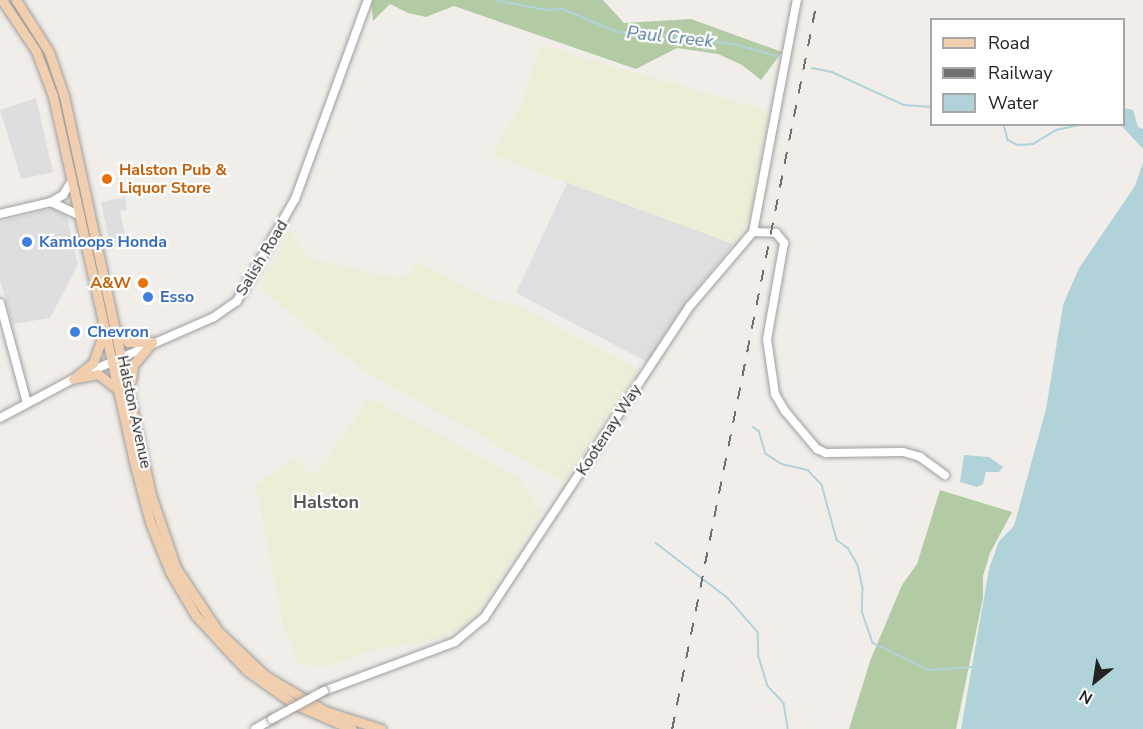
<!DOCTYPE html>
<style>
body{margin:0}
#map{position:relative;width:1143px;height:729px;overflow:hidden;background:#f1eeea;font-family:"Nunito Sans",sans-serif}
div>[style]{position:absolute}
.residential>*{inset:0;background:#e0dfdf}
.farmland>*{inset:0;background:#ededd8}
.forest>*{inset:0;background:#b2cba4}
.parking>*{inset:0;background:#dedede}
.water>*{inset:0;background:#b0d3d9}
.stream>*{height:1.5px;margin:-0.75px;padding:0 0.75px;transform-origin:0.75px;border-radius:0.75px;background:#b0d3d9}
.roads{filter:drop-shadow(0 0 2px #9f9f9f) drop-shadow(0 0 2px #9f9f9f)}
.minor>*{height:8px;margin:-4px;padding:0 4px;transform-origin:4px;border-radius:4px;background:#fff}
.major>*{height:9px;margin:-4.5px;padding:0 4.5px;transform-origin:4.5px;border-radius:4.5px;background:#f1cfae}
.rail>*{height:1.5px;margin-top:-0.75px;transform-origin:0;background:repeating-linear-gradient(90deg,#707070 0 12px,transparent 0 24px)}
.bridges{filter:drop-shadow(0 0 2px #9f9f9f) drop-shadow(0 0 2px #9f9f9f)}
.minor-bridge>*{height:8px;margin:-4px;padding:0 4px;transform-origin:4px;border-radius:4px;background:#fff}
.dots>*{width:16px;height:16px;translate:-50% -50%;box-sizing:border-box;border:3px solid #fff;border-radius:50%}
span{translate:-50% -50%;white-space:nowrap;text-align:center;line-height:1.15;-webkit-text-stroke:4.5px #fff;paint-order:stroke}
.food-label{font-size:16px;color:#c56008;font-weight:700}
.left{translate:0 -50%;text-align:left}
.right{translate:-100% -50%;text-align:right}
.shop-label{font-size:16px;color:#366cbe;font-weight:700}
.street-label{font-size:16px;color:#222}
.water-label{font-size:18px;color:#527a98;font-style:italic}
.neighbourhood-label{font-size:18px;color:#555;font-weight:700}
.legend{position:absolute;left:930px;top:18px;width:195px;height:108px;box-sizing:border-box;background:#fff;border:2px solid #a7a7a7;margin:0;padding:8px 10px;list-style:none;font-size:18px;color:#222}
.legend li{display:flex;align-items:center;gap:12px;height:30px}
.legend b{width:30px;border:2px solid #a7a7a7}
.north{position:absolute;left:1065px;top:651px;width:60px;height:60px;-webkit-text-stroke:4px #fff;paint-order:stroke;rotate:210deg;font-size:16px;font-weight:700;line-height:24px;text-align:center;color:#222}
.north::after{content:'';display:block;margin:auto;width:21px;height:27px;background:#222;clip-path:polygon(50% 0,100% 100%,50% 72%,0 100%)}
</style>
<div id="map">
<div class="residential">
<i style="clip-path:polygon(568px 181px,733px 244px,683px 307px,647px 362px,516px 293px)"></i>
</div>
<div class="farmland">
<i style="clip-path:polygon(540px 45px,769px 111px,749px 220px,733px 244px,492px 155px,523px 101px)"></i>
<i style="clip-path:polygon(290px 231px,308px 258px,399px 279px,411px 274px,417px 261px,498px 302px,515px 304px,639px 370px,564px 482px,366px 372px,259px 288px)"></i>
<i style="clip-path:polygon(367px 400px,378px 401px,518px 478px,542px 512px,477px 615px,446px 637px,372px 651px,327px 667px,299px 664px,283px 625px,256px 485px,295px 458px,310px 473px,318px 473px)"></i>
</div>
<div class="forest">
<i style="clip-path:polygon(371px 0,603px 0,624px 23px,691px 19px,782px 52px,761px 80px,742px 65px,718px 54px,677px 48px,636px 69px,454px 6px,426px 17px,408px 13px,390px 4px,373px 21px)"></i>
<i style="clip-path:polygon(940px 490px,1012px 512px,990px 553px,983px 576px,983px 598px,956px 729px,849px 729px,870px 661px,902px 585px,917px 564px)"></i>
</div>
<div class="parking">
<i style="clip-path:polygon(36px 98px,53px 172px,21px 179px,0 110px)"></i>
<i style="clip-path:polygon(125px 197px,127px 210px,120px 211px,127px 244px,110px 248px,101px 202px)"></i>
<i style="clip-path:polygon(54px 208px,67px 216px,78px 265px,50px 318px,13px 324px,0 280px,0 222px)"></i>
</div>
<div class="water">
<i style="clip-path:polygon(1124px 108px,1133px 110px,1138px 127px,1143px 129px,1143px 149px,1121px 125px)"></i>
<i style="clip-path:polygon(1143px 162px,1143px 729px,961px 729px,989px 569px,999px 541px,1014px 526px,1046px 409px,1063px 305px,1079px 268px,1135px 186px)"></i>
<i style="clip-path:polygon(964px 455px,989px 457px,1003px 467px,999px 472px,986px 472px,983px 484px,977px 487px,960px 482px)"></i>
</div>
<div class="stream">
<i style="left:495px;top:0;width:52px;rotate:11.1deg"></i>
<i style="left:546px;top:10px;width:17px;rotate:-3deg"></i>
<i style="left:563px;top:9px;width:56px;rotate:22.9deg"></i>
<i style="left:615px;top:31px;width:25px;rotate:11deg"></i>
<i style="left:640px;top:36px;width:15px;rotate:-8deg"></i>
<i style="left:655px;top:34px;width:84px;rotate:7.5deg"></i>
<i style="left:738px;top:45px;width:41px;rotate:15.8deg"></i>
<i style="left:812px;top:68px;width:20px;rotate:11deg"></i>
<i style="left:832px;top:72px;width:79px;rotate:24.6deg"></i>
<i style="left:904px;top:105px;width:28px;rotate:4deg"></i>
<i style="left:1004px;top:124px;width:16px;rotate:76deg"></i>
<i style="left:1008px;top:140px;width:11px;rotate:27deg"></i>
<i style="left:1018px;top:145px;width:15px;rotate:-4deg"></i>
<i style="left:1033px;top:144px;width:27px;rotate:-31deg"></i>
<i style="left:1056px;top:130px;width:30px;rotate:-12deg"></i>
<i style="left:753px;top:427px;width:7px;rotate:34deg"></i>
<i style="left:759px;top:431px;width:24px;rotate:73deg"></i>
<i style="left:766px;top:454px;width:19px;rotate:32deg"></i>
<i style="left:782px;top:464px;width:27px;rotate:13deg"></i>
<i style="left:808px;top:470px;width:21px;rotate:47deg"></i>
<i style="left:822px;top:485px;width:57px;rotate:74.7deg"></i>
<i style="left:837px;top:540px;width:14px;rotate:36deg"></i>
<i style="left:848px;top:548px;width:20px;rotate:60deg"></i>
<i style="left:858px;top:565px;width:24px;rotate:78deg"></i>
<i style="left:863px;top:588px;width:23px;rotate:92deg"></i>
<i style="left:862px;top:611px;width:34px;rotate:71deg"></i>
<i style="left:873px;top:643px;width:61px;rotate:26.1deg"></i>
<i style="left:928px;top:670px;width:46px;rotate:-3.7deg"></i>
<i style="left:656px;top:543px;width:91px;rotate:37.4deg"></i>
<i style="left:728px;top:598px;width:45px;rotate:48.6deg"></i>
<i style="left:758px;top:632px;width:25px;rotate:88deg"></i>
<i style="left:759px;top:657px;width:30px;rotate:73deg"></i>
<i style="left:768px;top:686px;width:23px;rotate:47deg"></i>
<i style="left:784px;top:703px;width:26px;rotate:81deg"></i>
</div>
<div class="roads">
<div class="minor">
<i style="left:51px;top:202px;width:31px;rotate:25deg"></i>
<i style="left:0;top:214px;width:52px;rotate:-13.2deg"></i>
<i style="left:51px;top:202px;width:14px;rotate:-30deg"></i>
<i style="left:63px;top:195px;width:15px;rotate:-58deg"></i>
<i style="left:753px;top:232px;width:23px;rotate:2deg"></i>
<i style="left:776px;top:233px;width:13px;rotate:51deg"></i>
<i style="left:784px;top:243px;width:97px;rotate:100deg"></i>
<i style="left:767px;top:339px;width:56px;rotate:81.7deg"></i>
<i style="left:775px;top:394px;width:20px;rotate:60deg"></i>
<i style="left:785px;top:411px;width:50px;rotate:49.9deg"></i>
<i style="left:817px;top:449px;width:10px;rotate:24deg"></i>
<i style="left:826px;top:453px;width:77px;rotate:-0.7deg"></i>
<i style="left:903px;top:452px;width:18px;rotate:16deg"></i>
<i style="left:920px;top:457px;width:31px;rotate:36deg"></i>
<i style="left:0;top:303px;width:104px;rotate:74.9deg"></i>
<i style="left:0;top:418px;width:83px;rotate:-28.1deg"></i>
<i style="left:73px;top:379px;width:154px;rotate:-23.7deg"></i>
<i style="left:214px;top:317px;width:28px;rotate:-35deg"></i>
<i style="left:237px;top:301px;width:117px;rotate:-60.4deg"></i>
<i style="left:295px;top:199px;width:212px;rotate:-69.9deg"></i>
<i style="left:324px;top:691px;width:140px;rotate:-20.5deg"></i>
<i style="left:455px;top:642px;width:38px;rotate:-40deg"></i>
<i style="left:484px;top:618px;width:374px;rotate:-56.6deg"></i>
<i style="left:690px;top:306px;width:97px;rotate:-49.6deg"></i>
<i style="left:753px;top:232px;width:236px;rotate:-79.3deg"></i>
<i style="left:255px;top:729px;width:20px;rotate:-30deg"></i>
</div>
<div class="major">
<i style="left:2px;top:0;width:61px;rotate:56.3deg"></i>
<i style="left:36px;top:51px;width:48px;rotate:69.3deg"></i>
<i style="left:53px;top:96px;width:371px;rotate:77.5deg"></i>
<i style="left:133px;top:458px;width:66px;rotate:75.1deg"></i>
<i style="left:150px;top:522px;width:54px;rotate:68.2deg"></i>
<i style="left:170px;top:572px;width:51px;rotate:59.4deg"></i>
<i style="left:196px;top:616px;width:74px;rotate:47.2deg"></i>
<i style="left:246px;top:670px;width:59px;rotate:35.3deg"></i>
<i style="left:294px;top:704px;width:63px;rotate:23.3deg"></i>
<i style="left:16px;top:0;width:62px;rotate:57.6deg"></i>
<i style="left:49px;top:52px;width:46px;rotate:71.2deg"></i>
<i style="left:64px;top:96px;width:405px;rotate:77.7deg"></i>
<i style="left:150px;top:492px;width:80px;rotate:71.1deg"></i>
<i style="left:176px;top:568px;width:76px;rotate:56.3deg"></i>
<i style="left:218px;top:631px;width:66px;rotate:43.2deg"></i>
<i style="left:266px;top:676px;width:69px;rotate:30.7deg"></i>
<i style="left:325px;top:711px;width:59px;rotate:17.8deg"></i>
<i style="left:118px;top:331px;width:15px;rotate:48deg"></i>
<i style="left:128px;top:342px;width:24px"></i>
<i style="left:76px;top:378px;width:22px;rotate:-10deg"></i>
<i style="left:98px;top:374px;width:23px;rotate:38deg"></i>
<i style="left:73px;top:379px;width:26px;rotate:-39deg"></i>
<i style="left:93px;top:363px;width:29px;rotate:-70deg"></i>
<i style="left:131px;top:381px;width:16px;rotate:-83deg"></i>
<i style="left:133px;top:365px;width:30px;rotate:-50deg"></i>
</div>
</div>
<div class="rail">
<i style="left:672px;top:729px;width:743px;rotate:-78.75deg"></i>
</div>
<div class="bridges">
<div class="minor-bridge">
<i style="left:272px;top:719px;width:59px;rotate:-28.3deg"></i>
</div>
</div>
<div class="dots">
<i style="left:107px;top:179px;background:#e8710a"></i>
<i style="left:27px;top:242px;background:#3f7fe0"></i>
<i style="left:143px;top:283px;background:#e8710a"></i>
<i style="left:148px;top:297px;background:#3f7fe0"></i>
<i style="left:75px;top:332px;background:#3f7fe0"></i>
</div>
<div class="food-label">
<span class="left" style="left:119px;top:179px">Halston Pub &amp;<br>Liquor Store</span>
<span class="right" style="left:131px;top:283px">A&amp;W</span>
</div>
<div class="shop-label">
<span class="left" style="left:39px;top:242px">Kamloops Honda</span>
<span class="left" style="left:160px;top:297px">Esso</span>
<span class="left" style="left:87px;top:332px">Chevron</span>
</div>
<div class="street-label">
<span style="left:262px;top:258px;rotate:-59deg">Salish Road</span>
<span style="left:134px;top:412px;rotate:78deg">Halston Avenue</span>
<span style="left:609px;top:430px;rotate:-57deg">Kootenay Way</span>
</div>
<div class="water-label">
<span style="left:670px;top:37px;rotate:6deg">Paul Creek</span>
</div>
<div class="neighbourhood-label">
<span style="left:326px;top:502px">Halston</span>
</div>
<ul class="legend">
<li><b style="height:8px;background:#f1cfae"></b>Road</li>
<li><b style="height:8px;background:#707070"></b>Railway</li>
<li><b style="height:16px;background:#b0d3d9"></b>Water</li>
</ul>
<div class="north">N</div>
</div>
